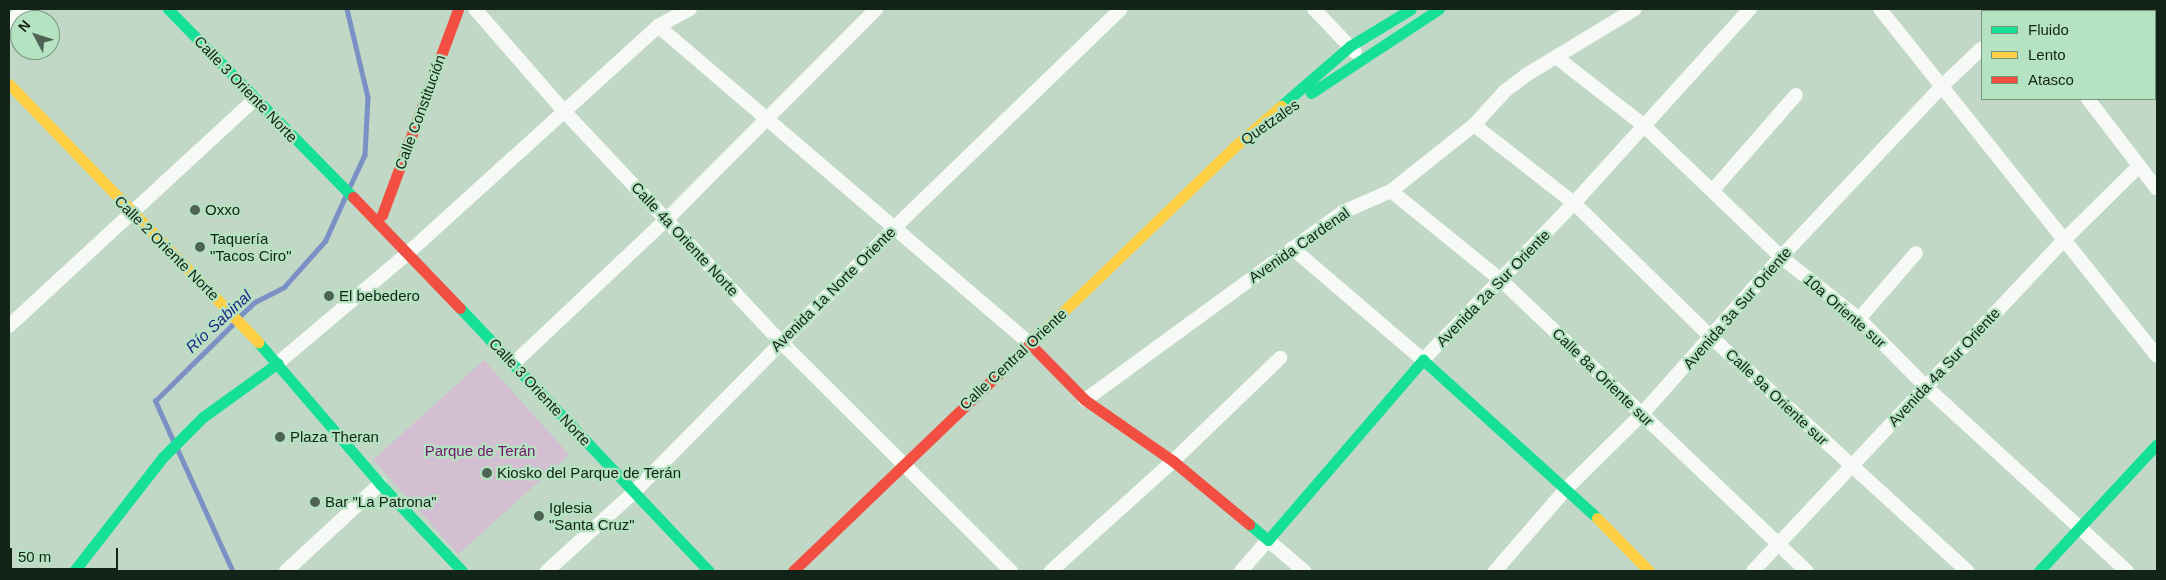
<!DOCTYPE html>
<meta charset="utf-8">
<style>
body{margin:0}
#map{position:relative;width:2166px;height:580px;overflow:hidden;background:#c0d8c5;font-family:Helvetica,sans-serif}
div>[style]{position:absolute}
.green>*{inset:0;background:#d3bfd1;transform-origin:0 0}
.stream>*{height:4.5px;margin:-2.25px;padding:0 2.25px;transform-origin:2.25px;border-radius:2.25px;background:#7b90c4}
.street>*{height:14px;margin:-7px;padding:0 7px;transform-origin:7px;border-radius:7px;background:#f6f9f6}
.fast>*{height:11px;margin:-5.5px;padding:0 5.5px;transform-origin:5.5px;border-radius:5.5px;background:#16e098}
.slow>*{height:11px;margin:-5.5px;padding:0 5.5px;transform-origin:5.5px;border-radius:5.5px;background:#ffcf43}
.jam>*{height:11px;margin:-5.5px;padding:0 5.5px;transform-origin:5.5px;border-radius:5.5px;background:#f24e42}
.dots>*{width:14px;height:14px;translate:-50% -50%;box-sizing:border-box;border:2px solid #b5e2c0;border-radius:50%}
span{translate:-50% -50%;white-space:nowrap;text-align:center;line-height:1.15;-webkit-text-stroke:4.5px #b5e2c0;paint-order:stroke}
.street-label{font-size:15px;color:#122417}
.poi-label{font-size:15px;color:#122417}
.left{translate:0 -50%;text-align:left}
.park-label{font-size:15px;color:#74156c}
.water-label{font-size:16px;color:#22288a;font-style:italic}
.frame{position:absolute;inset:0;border:10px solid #122417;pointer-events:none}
.legend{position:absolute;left:1981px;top:10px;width:175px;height:90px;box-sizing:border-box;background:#b5e2c0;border:1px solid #74967c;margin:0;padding:6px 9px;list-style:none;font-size:15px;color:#122417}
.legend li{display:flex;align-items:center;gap:10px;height:25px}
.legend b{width:25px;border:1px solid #74967c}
.north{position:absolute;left:10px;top:10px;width:50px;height:50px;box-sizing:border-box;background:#b5e2c0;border:1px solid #74967c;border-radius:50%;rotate:310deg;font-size:14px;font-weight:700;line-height:20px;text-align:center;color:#122417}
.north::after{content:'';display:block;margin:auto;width:18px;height:22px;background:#4f6354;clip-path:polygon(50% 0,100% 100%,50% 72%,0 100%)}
.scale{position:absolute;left:10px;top:548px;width:108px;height:22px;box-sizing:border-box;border:2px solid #122417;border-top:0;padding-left:6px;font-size:15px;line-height:18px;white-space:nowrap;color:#122417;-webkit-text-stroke:4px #b5e2c0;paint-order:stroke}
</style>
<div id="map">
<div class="green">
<i style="left:484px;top:360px;width:127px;height:149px;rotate:48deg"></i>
</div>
<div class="stream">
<i style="left:347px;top:9px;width:90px;rotate:76.6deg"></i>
<i style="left:368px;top:97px;width:58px;rotate:93deg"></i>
<i style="left:365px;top:155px;width:33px;rotate:115deg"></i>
<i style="left:241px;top:315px;width:19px;rotate:-43deg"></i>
<i style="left:255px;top:302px;width:33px;rotate:-27deg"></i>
<i style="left:284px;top:287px;width:62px;rotate:-48.3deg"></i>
<i style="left:325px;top:241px;width:48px;rotate:-65.6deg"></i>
<i style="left:173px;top:441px;width:44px;rotate:-114.2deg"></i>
<i style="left:155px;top:401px;width:111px;rotate:-44.6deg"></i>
<i style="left:178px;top:450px;width:133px;rotate:65.6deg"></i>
</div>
<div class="street">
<i style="left:475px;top:9px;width:134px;rotate:48.9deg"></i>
<i style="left:563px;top:110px;width:318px;rotate:46.8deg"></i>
<i style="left:781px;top:342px;width:325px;rotate:44.9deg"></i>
<i style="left:1314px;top:9px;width:59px;rotate:46.4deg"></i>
<i style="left:1880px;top:9px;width:444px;rotate:51.4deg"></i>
<i style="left:2021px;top:11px;width:4px;rotate:-34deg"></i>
<i style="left:9px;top:23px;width:21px;rotate:-43deg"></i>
<i style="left:658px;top:26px;width:489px;rotate:40.5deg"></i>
<i style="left:1556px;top:57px;width:109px;rotate:37.9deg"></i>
<i style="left:1642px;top:124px;width:192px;rotate:43.7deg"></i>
<i style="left:1781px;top:257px;width:100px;rotate:38.5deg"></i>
<i style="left:1859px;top:319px;width:94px;rotate:45.4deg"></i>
<i style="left:1925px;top:386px;width:274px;rotate:42.5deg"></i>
<i style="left:2088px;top:99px;width:113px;rotate:52.5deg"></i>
<i style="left:1474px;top:125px;width:127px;rotate:38deg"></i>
<i style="left:1574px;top:203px;width:192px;rotate:44.4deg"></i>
<i style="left:1711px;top:337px;width:347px;rotate:42.4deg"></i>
<i style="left:1713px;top:190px;width:126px;rotate:-48.9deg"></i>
<i style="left:1391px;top:191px;width:141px;rotate:39deg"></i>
<i style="left:1501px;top:280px;width:422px;rotate:43.6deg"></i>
<i style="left:1292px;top:248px;width:172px;rotate:40.5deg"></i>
<i style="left:1423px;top:360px;width:218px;rotate:-46.1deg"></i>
<i style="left:1574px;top:203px;width:262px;rotate:-47.8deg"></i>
<i style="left:1859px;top:319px;width:87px;rotate:-49.2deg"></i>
<i style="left:9px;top:326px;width:335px;rotate:-42.7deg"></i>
<i style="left:278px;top:363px;width:170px;rotate:-40.2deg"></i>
<i style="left:408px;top:253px;width:338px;rotate:-42.2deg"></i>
<i style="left:658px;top:26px;width:36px;rotate:-28deg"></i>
<i style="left:514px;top:363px;width:209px;rotate:-43.3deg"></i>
<i style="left:666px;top:220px;width:298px;rotate:-45.1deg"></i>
<i style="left:1085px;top:400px;width:319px;rotate:-36.1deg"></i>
<i style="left:1343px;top:212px;width:52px;rotate:-23.6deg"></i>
<i style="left:1391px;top:191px;width:106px;rotate:-38.5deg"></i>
<i style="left:1474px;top:125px;width:46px;rotate:-47.6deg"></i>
<i style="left:1505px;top:91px;width:26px;rotate:-37deg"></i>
<i style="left:1526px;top:75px;width:127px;rotate:-31.2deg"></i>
<i style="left:286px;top:571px;width:128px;rotate:-42.8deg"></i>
<i style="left:547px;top:571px;width:116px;rotate:-42.2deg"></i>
<i style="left:633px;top:493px;width:372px;rotate:-45.4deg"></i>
<i style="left:894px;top:228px;width:315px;rotate:-44deg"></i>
<i style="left:1051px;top:571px;width:164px;rotate:-42deg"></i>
<i style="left:1173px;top:461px;width:149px;rotate:-43.9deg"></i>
<i style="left:1241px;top:571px;width:41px;rotate:-48.9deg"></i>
<i style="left:1268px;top:540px;width:48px;rotate:40.7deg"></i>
<i style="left:1495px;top:571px;width:110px;rotate:-49.1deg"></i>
<i style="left:1567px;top:488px;width:105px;rotate:-44.6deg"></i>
<i style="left:1642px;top:414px;width:210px;rotate:-48.5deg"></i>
<i style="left:1781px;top:257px;width:235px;rotate:-46.7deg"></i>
<i style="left:1942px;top:86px;width:55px;rotate:-43.5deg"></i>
<i style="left:1753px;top:571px;width:453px;rotate:-46.8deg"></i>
<i style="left:2063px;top:241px;width:105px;rotate:-44.6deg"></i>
</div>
<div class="fast">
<i style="left:168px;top:9px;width:264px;rotate:45.5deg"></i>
<i style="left:1311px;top:93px;width:153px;rotate:-33.3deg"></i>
<i style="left:1281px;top:106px;width:91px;rotate:-41deg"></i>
<i style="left:1350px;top:46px;width:71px;rotate:-31.2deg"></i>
<i style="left:460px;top:308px;width:362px;rotate:46.6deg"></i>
<i style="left:258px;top:342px;width:187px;rotate:49.3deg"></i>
<i style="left:380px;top:484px;width:120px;rotate:46.7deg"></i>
<i style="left:1249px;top:524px;width:25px;rotate:40deg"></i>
<i style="left:1268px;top:540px;width:238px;rotate:-49.3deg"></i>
<i style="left:1423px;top:360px;width:235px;rotate:42.2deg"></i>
<i style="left:74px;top:571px;width:145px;rotate:-52deg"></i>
<i style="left:163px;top:457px;width:57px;rotate:-45deg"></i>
<i style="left:203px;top:417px;width:92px;rotate:-35.8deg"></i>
<i style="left:2039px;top:571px;width:173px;rotate:-47.1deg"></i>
</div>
<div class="slow">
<i style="left:9px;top:84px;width:359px;rotate:46deg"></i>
<i style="left:1042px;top:332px;width:265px;rotate:-43.9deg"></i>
<i style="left:1233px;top:148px;width:64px;rotate:-41.2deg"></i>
<i style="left:1597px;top:518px;width:74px;rotate:45.5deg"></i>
</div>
<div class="jam">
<i style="left:353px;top:197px;width:154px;rotate:46.1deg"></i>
<i style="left:382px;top:215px;width:220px;rotate:-69.7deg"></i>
<i style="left:1030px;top:344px;width:78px;rotate:45.5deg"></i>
<i style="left:1085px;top:400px;width:107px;rotate:34.7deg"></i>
<i style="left:1173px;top:461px;width:99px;rotate:39.7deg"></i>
<i style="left:793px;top:571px;width:345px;rotate:-43.8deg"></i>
</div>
<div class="dots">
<i style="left:195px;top:210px;background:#4f6354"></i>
<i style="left:200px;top:247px;background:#4f6354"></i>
<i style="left:329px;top:296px;background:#4f6354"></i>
<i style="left:280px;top:437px;background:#4f6354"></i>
<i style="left:487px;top:473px;background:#4f6354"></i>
<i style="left:315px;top:502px;background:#4f6354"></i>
<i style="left:539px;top:516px;background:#4f6354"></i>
</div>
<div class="street-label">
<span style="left:246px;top:89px;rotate:46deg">Calle 3 Oriente Norte</span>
<span style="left:420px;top:112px;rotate:-70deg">Calle Constitución</span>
<span style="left:1270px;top:122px;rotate:-35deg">Quetzales</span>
<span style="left:685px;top:239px;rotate:47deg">Calle 4a Oriente Norte</span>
<span style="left:1299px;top:245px;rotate:-35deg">Avenida Cardenal</span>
<span style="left:167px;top:248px;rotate:45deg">Calle 2 Oriente Norte</span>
<span style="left:1493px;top:288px;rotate:-46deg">Avenida 2a Sur Oriente</span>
<span style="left:833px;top:289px;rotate:-45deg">Avenida 1a Norte Oriente</span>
<span style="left:1737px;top:308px;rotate:-49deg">Avenida 3a Sur Oriente</span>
<span style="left:1845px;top:311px;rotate:41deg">10a Oriente sur</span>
<span style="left:1013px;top:359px;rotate:-43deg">Calle Central Oriente</span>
<span style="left:1944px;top:367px;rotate:-47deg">Avenida 4a Sur Oriente</span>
<span style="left:1603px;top:377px;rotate:44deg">Calle 8a Oriente sur</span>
<span style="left:540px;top:392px;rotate:47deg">Calle 3 Oriente Norte</span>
<span style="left:1777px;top:397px;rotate:43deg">Calle 9a Oriente sur</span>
</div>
<div class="poi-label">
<span class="left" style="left:205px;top:210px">Oxxo</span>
<span class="left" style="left:210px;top:247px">Taquería<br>"Tacos Ciro"</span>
<span class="left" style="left:339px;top:296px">El bebedero</span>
<span class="left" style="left:290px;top:437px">Plaza Theran</span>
<span class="left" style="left:497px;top:473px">Kiosko del Parque de Terán</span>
<span class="left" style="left:325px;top:502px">Bar "La Patrona"</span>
<span class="left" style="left:549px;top:516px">Iglesia<br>"Santa Cruz"</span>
</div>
<div class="park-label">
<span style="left:480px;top:451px">Parque de Terán</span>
</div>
<div class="water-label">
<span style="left:219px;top:322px;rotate:-43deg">Río Sabinal</span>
</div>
<div class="frame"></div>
<ul class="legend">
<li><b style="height:6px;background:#16e098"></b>Fluido</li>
<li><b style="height:6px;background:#ffcf43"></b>Lento</li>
<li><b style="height:6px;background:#f24e42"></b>Atasco</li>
</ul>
<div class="north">N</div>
<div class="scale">50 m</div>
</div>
